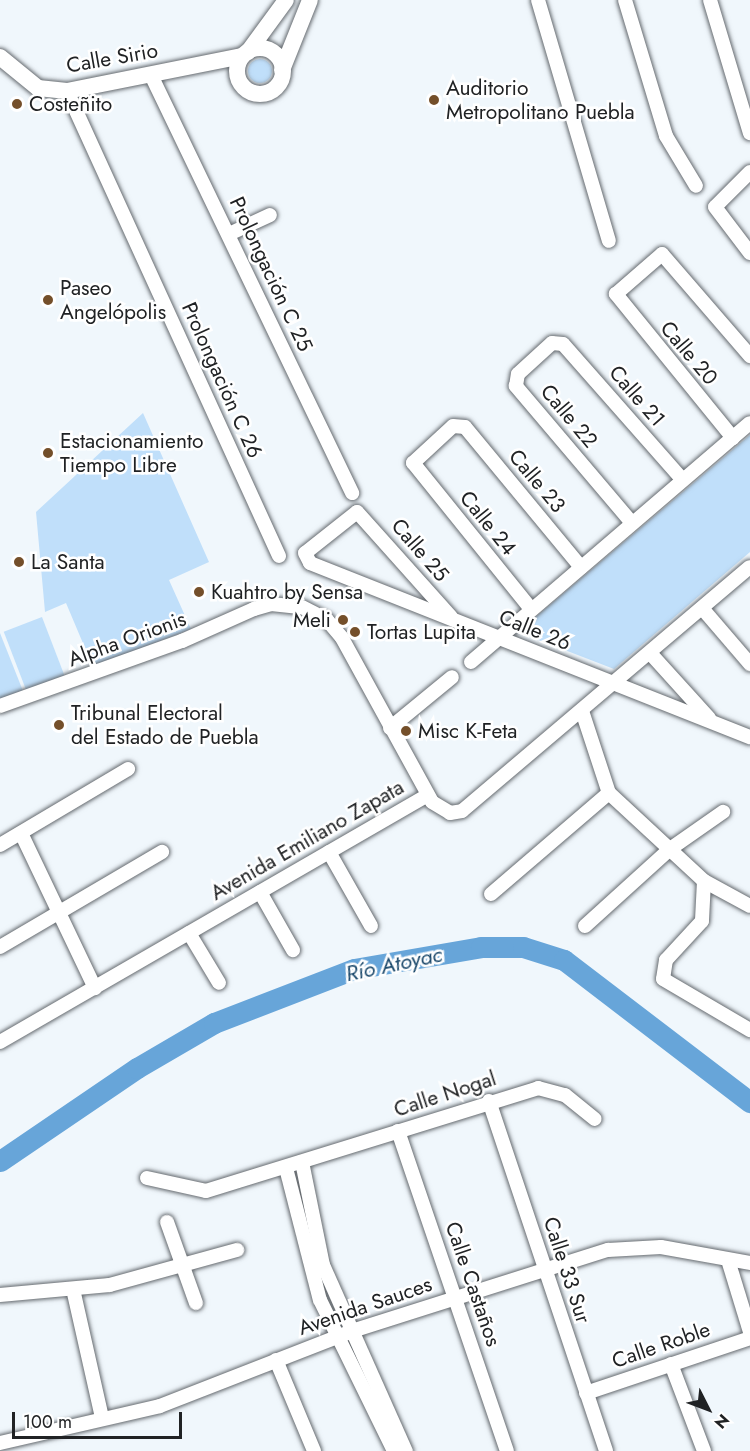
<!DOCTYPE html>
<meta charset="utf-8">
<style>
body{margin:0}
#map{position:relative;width:750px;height:1451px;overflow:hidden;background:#f0f7fc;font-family:Jost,sans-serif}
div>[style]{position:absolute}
.green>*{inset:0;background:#c0dffa;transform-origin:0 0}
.round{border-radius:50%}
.river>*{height:21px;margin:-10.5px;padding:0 10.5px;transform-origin:10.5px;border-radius:10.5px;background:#67a5d9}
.roads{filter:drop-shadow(0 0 2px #656a6f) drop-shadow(0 0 2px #656a6f)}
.minor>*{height:14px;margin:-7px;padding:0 7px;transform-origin:7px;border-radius:7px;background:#fff}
.tertiary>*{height:16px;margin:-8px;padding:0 8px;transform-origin:8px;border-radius:8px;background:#fff}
.tertiary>.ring{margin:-8px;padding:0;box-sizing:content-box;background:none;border:16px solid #fff;border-radius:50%}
.dots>*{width:16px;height:16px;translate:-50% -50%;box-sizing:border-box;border:3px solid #fff;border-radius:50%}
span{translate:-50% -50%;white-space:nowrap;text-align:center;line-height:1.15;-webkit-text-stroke:5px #fff;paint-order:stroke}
.street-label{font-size:21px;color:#202224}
.poi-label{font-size:21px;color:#202224}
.left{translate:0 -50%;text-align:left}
.right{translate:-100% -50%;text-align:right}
.water-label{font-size:22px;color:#1a486b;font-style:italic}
.north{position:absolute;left:678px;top:1379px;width:60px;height:60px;-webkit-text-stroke:4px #fff;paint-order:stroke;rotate:132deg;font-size:16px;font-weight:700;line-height:24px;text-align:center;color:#202224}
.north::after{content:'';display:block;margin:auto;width:21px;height:27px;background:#202224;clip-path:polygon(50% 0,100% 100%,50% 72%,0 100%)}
.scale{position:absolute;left:12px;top:1412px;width:170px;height:27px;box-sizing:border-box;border:3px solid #202224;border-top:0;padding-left:8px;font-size:18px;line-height:21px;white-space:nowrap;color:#202224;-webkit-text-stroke:4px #fff;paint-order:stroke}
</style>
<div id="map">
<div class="green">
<i class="round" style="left:248px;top:59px;width:24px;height:24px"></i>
<i style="clip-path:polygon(143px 413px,209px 562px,169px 580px,191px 629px,93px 667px,66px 603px,45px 612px,36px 512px)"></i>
<i style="clip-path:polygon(750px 435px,750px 552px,614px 669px,518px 632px)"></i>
<i style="left:42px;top:617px;width:63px;height:41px;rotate:69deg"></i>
<i style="clip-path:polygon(0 633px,23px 691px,0 699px)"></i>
</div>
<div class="river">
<i style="left:0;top:1161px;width:166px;rotate:-34.2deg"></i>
<i style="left:137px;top:1068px;width:89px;rotate:-30.3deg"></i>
<i style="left:214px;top:1023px;width:150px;rotate:-21.1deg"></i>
<i style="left:354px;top:969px;width:129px;rotate:-9.8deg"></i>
<i style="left:481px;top:947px;width:42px"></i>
<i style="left:523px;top:947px;width:43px;rotate:17.6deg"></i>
<i style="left:564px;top:960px;width:234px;rotate:37.4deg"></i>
</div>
<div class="roads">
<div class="minor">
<i style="left:538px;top:0;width:251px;rotate:73.6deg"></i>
<i style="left:625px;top:0;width:142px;rotate:73.2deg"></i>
<i style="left:666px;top:136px;width:58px;rotate:59deg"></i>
<i style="left:710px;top:0;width:139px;rotate:73.3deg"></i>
<i style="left:151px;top:75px;width:464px;rotate:64.3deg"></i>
<i style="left:67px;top:91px;width:511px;rotate:65.49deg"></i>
<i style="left:750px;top:172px;width:49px;rotate:135deg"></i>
<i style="left:715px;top:207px;width:58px;rotate:52.7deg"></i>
<i style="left:229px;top:234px;width:45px;rotate:-24.9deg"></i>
<i style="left:733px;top:438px;width:186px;rotate:-129.1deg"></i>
<i style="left:616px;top:294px;width:61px;rotate:-41deg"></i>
<i style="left:662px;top:254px;width:135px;rotate:49.2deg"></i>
<i style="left:632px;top:523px;width:180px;rotate:-130.3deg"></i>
<i style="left:516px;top:386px;width:12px;rotate:-81deg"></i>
<i style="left:518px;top:374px;width:46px;rotate:-42.4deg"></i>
<i style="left:552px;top:343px;width:11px;rotate:5deg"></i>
<i style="left:563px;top:344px;width:181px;rotate:48.6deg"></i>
<i style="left:702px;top:608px;width:74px;rotate:49.4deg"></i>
<i style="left:531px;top:609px;width:188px;rotate:-128.9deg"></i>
<i style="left:413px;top:463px;width:54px;rotate:-42.8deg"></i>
<i style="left:453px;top:426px;width:12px;rotate:5deg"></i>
<i style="left:465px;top:427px;width:182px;rotate:50.4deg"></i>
<i style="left:451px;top:617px;width:141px;rotate:-131.8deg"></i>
<i style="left:357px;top:512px;width:66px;rotate:141.7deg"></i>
<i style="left:305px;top:553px;width:11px;rotate:63deg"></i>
<i style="left:310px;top:563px;width:473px;rotate:21.6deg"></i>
<i style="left:650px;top:653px;width:88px;rotate:47.8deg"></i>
<i style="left:471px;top:662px;width:367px;rotate:-40.6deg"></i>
<i style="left:0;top:706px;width:193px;rotate:-19.7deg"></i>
<i style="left:182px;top:641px;width:79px;rotate:-24deg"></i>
<i style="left:254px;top:609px;width:18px;rotate:-16deg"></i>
<i style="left:271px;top:604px;width:31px;rotate:6deg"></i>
<i style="left:302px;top:607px;width:28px;rotate:27deg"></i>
<i style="left:327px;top:620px;width:23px;rotate:50deg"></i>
<i style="left:342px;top:638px;width:187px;rotate:61.2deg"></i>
<i style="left:432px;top:802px;width:21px;rotate:31deg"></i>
<i style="left:450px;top:813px;width:12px;rotate:-9deg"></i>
<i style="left:462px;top:811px;width:377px;rotate:-40.3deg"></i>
<i style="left:582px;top:711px;width:86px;rotate:71.8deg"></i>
<i style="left:609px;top:793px;width:129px;rotate:42.8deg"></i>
<i style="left:704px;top:881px;width:52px;rotate:28.5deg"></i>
<i style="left:390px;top:728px;width:80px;rotate:-39.4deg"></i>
<i style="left:21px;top:833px;width:172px;rotate:64.5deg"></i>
<i style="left:0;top:845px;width:149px;rotate:-30.7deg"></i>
<i style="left:329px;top:852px;width:85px;rotate:60.4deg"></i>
<i style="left:704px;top:881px;width:40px;rotate:92.9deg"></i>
<i style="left:702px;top:921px;width:53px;rotate:132.7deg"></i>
<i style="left:666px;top:960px;width:19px;rotate:99deg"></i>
<i style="left:663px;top:979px;width:101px;rotate:30.4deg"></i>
<i style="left:260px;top:892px;width:67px;rotate:60.4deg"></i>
<i style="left:491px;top:894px;width:155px;rotate:-40.6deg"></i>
<i style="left:585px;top:926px;width:115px;rotate:-42.2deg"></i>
<i style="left:670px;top:849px;width:65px;rotate:-34.9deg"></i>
<i style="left:189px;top:933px;width:58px;rotate:59deg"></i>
<i style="left:0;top:947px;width:188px;rotate:-30.4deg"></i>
<i style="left:0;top:1042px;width:493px;rotate:-30deg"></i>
<i style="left:489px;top:1101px;width:369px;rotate:71.5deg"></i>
<i style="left:398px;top:1131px;width:338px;rotate:71.2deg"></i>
<i style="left:302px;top:1162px;width:105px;rotate:78.5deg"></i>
<i style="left:323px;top:1265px;width:204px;rotate:66deg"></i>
<i style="left:286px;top:1168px;width:136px;rotate:75.6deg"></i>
<i style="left:320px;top:1300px;width:168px;rotate:63.9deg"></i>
<i style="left:147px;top:1178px;width:60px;rotate:12.4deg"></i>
<i style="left:206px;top:1191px;width:348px;rotate:-17.2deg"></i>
<i style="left:538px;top:1088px;width:28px;rotate:15deg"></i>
<i style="left:565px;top:1095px;width:38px;rotate:39deg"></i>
<i style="left:167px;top:1222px;width:86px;rotate:70.3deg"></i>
<i style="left:728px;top:1260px;width:75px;rotate:73deg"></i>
<i style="left:73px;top:1289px;width:132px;rotate:77.3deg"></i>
<i style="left:0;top:1295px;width:110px;rotate:-5.2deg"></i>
<i style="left:110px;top:1285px;width:132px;rotate:-15.4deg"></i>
<i style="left:276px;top:1360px;width:99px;rotate:67.3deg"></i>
<i style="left:671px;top:1364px;width:93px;rotate:69.2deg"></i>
<i style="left:586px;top:1393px;width:173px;rotate:-18.5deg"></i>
<i style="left:0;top:1443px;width:164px;rotate:-13deg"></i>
<i style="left:160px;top:1406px;width:206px;rotate:-21.3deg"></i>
<i style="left:352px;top:1331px;width:269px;rotate:-17.6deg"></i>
<i style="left:608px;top:1250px;width:53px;rotate:-3.2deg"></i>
<i style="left:661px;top:1247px;width:90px;rotate:10.2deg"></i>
</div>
<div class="tertiary">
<i class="ring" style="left:237px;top:48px;width:30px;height:30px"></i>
<i style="left:248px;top:52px;width:64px;rotate:-53.8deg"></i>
<i style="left:0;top:57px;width:49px;rotate:39.2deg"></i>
<i style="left:38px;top:88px;width:29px;rotate:6deg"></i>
<i style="left:67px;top:91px;width:178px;rotate:-11.3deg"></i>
<i style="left:282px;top:70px;width:75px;rotate:-68.2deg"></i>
</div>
</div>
<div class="dots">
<i style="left:434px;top:100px;background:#744f2a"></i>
<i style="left:17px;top:104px;background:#744f2a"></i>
<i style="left:48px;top:300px;background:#744f2a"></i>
<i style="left:48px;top:453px;background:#744f2a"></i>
<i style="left:19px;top:562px;background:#744f2a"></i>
<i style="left:199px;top:592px;background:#744f2a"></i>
<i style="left:343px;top:620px;background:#744f2a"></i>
<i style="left:355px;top:632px;background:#744f2a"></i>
<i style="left:59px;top:725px;background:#744f2a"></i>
<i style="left:406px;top:731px;background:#744f2a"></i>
</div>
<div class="street-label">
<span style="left:112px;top:58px;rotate:-10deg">Calle Sirio</span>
<span style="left:271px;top:274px;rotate:65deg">Prolongación C 25</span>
<span style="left:689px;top:353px;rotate:50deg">Calle 20</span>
<span style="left:222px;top:380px;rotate:66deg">Prolongación C 26</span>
<span style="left:637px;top:396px;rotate:49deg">Calle 21</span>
<span style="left:569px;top:416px;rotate:50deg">Calle 22</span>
<span style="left:537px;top:481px;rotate:50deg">Calle 23</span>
<span style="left:488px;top:523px;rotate:51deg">Calle 24</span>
<span style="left:420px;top:550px;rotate:49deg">Calle 25</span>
<span style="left:535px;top:630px;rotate:22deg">Calle 26</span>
<span style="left:127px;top:639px;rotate:-20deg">Alpha Orionis</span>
<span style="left:307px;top:840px;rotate:-30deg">Avenida Emiliano Zapata</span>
<span style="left:445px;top:1094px;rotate:-18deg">Calle Nogal</span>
<span style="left:567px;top:1270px;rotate:72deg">Calle 33 Sur</span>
<span style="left:473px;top:1284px;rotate:71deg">Calle Castaños</span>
<span style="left:365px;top:1306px;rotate:-19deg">Avenida Sauces</span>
<span style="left:661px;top:1345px;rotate:-19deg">Calle Roble</span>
</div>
<div class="poi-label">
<span class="left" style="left:446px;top:100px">Auditorio<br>Metropolitano Puebla</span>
<span class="left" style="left:29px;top:104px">Costeñito</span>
<span class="left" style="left:60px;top:300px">Paseo<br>Angelópolis</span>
<span class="left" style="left:60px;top:453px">Estacionamiento<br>Tiempo Libre</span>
<span class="left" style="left:31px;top:562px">La Santa</span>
<span class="left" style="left:211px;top:592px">Kuahtro by Sensa</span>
<span class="right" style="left:331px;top:620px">Meli</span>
<span class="left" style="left:367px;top:632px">Tortas Lupita</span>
<span class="left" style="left:71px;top:725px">Tribunal Electoral<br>del Estado de Puebla</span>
<span class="left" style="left:418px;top:731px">Misc K-Feta</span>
</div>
<div class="water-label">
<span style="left:394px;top:964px;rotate:-12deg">Río Atoyac</span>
</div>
<div class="north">N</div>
<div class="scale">100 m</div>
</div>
